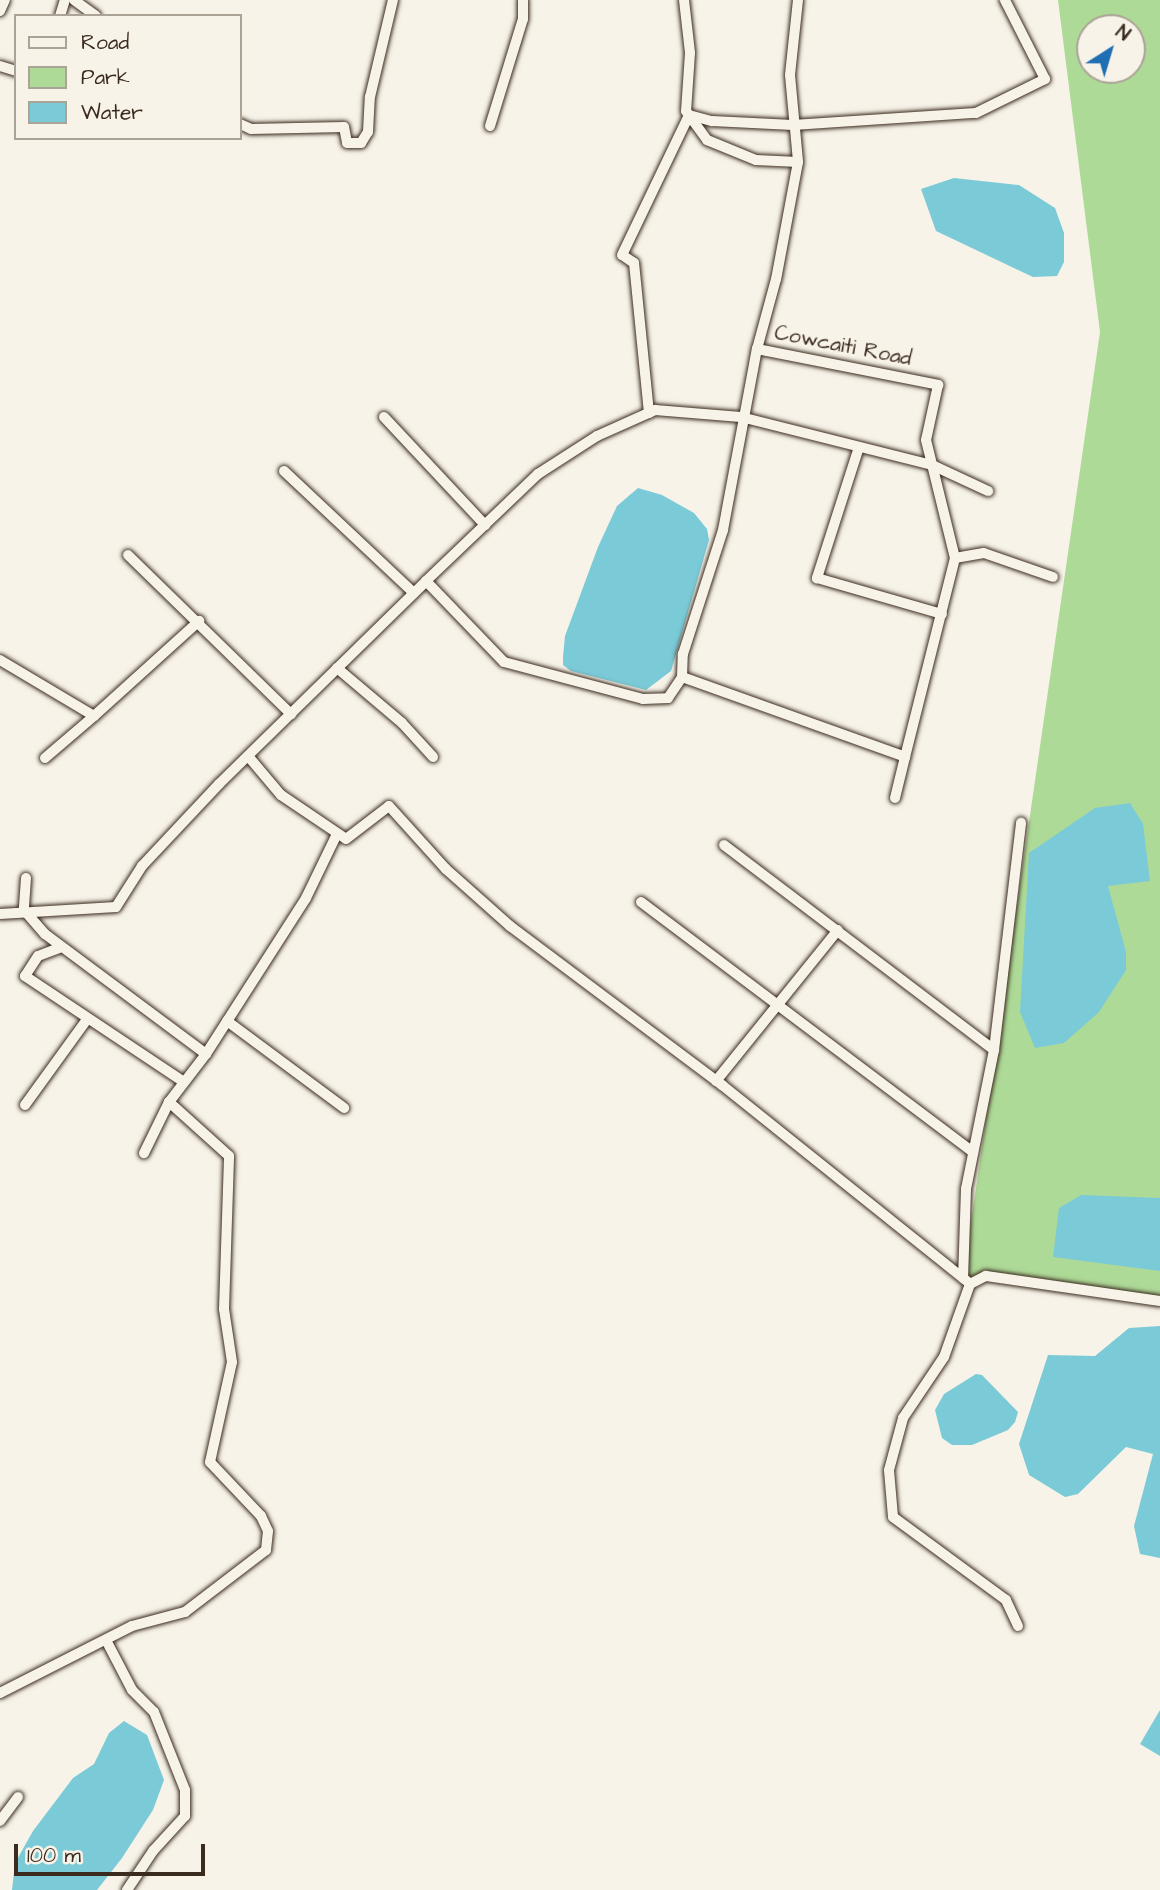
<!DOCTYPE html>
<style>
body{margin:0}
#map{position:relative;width:1160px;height:1890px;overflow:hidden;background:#f7f3e8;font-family:"Architects Daughter",sans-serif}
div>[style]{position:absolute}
.green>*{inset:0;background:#aeda98}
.water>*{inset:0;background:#7bcad7}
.roads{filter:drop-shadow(0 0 2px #3b2a1e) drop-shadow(0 0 2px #3b2a1e)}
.minor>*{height:10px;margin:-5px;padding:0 5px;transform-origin:5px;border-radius:5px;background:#f7f3e8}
span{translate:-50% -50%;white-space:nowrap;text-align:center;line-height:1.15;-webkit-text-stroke:5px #f7f3e8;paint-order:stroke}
.street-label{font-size:21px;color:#3b2a1e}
.legend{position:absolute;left:14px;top:14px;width:228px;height:126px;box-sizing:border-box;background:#f7f3e8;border:2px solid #aca397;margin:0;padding:9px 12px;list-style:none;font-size:21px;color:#3b2a1e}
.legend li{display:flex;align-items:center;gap:14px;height:35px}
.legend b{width:35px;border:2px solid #aca397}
.north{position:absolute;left:1076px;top:14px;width:70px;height:70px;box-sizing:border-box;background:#f7f3e8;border:2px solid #aca397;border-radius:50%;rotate:37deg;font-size:19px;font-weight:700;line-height:28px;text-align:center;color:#3b2a1e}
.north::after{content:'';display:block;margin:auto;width:24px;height:32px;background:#1f6fb2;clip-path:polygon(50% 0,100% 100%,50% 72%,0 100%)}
.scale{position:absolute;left:14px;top:1844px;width:191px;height:32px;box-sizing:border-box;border:4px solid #3b2a1e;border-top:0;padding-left:9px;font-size:21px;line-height:24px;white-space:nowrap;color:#3b2a1e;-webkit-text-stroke:5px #f7f3e8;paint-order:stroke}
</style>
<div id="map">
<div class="green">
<i style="clip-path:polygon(evenodd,1058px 0,1160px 0,1160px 1305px,963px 1278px,1100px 332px,1058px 0,1090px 28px,1132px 28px,1132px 70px,1090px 70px,1090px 28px)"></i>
</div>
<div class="water">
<i style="clip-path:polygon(954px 178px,1019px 185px,1055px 208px,1064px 233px,1064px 262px,1057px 276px,1033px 277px,936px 231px,921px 189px)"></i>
<i style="clip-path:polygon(638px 488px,662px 495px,694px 513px,707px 529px,709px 540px,671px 671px,646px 690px,571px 671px,563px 665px,563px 657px,565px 636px,598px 547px,617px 506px)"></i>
<i style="clip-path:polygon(1130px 803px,1143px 824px,1150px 881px,1108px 886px,1126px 952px,1126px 970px,1099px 1012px,1064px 1043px,1035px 1048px,1020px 1012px,1029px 853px,1095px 808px)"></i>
<i style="clip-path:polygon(1081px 1195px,1160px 1198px,1160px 1271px,1053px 1257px,1059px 1208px)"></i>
<i style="clip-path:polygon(1160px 1326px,1160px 1558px,1140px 1554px,1134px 1526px,1153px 1454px,1126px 1447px,1078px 1494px,1065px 1497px,1029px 1475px,1019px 1444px,1048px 1355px,1095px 1356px,1129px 1328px)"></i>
<i style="clip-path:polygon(976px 1374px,982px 1375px,1018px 1412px,1015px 1422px,1008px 1430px,972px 1445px,952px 1445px,942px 1438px,935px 1410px,944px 1394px)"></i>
<i style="clip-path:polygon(1160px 1710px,1160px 1756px,1140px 1744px)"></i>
<i style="clip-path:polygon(124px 1721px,147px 1735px,164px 1780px,153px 1810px,122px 1858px,97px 1890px,12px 1890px,15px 1863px,33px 1831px,73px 1778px,94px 1764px,109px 1733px)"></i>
</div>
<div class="roads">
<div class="minor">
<i style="left:74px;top:0;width:27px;rotate:36deg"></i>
<i style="left:684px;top:0;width:53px;rotate:83.5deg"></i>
<i style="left:690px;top:53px;width:58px;rotate:93.9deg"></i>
<i style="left:686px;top:111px;width:36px;rotate:54deg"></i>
<i style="left:707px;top:140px;width:53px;rotate:22.2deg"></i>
<i style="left:756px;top:160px;width:42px;rotate:2.7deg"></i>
<i style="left:798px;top:0;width:75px;rotate:96.1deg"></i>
<i style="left:790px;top:75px;width:87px;rotate:84.7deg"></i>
<i style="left:798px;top:162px;width:119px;rotate:100.6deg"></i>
<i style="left:776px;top:279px;width:73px;rotate:105.2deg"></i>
<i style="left:757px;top:349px;width:185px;rotate:11.2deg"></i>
<i style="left:938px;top:385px;width:56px;rotate:102.3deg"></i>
<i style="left:926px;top:440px;width:122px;rotate:76.2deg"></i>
<i style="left:0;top:11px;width:12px;rotate:-66deg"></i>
<i style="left:60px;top:16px;width:17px;rotate:-73deg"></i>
<i style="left:0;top:66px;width:17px;rotate:17deg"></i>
<i style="left:240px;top:124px;width:12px;rotate:24deg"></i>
<i style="left:251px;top:129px;width:93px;rotate:-1.2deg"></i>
<i style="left:344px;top:127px;width:16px;rotate:79deg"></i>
<i style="left:347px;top:143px;width:14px"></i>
<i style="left:361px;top:143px;width:13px;rotate:-58deg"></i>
<i style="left:368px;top:132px;width:35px;rotate:-87deg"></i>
<i style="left:370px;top:97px;width:100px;rotate:-76.7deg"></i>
<i style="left:490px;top:126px;width:112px;rotate:-72.9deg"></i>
<i style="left:523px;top:19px;width:19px;rotate:-90deg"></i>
<i style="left:649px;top:413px;width:151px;rotate:-95.7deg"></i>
<i style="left:634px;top:263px;width:14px;rotate:-146deg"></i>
<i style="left:622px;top:255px;width:155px;rotate:-64.4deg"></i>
<i style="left:689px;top:115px;width:24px;rotate:15deg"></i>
<i style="left:712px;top:121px;width:81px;rotate:2.8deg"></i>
<i style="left:793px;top:125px;width:183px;rotate:-3.8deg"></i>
<i style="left:976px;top:113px;width:77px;rotate:-26.2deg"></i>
<i style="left:1045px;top:79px;width:89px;rotate:-116.9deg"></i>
<i style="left:384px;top:417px;width:148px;rotate:46.9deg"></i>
<i style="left:859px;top:447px;width:138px;rotate:107.8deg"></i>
<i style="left:817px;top:578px;width:130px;rotate:16.1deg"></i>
<i style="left:284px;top:471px;width:178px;rotate:43.2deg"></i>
<i style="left:128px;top:555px;width:228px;rotate:44.3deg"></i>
<i style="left:426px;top:581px;width:155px;rotate:-43.7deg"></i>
<i style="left:538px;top:474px;width:70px;rotate:-32.8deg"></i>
<i style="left:597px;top:436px;width:64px;rotate:-24.1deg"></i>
<i style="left:655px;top:410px;width:86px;rotate:4.7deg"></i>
<i style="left:741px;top:417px;width:197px;rotate:14.1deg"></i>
<i style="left:932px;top:465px;width:62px;rotate:24.9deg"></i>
<i style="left:0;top:660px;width:109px;rotate:30.8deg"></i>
<i style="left:94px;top:716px;width:142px;rotate:-42.1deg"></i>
<i style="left:337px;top:668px;width:85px;rotate:40.2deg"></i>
<i style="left:402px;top:723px;width:46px;rotate:47.6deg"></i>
<i style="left:682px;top:677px;width:237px;rotate:19.7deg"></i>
<i style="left:905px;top:757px;width:205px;rotate:-75.9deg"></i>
<i style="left:955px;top:558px;width:29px;rotate:-10deg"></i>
<i style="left:984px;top:553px;width:73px;rotate:19.2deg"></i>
<i style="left:248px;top:756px;width:51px;rotate:49.8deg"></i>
<i style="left:281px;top:795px;width:78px;rotate:34.1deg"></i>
<i style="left:346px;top:839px;width:54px;rotate:-37.5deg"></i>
<i style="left:389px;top:806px;width:85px;rotate:47.9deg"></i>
<i style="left:446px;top:869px;width:86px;rotate:41.7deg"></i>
<i style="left:510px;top:926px;width:265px;rotate:36.9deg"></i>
<i style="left:722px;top:1085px;width:318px;rotate:38.7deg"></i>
<i style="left:45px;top:758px;width:65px;rotate:-40.6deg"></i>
<i style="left:895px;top:798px;width:42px;rotate:-76.3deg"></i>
<i style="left:724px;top:845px;width:339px;rotate:37.2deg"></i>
<i style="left:994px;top:1050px;width:142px;rotate:101.4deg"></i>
<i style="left:966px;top:1189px;width:89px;rotate:91.9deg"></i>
<i style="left:26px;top:878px;width:32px;rotate:94deg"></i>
<i style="left:24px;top:910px;width:32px;rotate:49deg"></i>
<i style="left:45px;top:934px;width:201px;rotate:36.7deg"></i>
<i style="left:206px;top:1054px;width:61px;rotate:127.6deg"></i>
<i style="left:169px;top:1102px;width:57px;rotate:116.1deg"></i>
<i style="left:641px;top:902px;width:416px;rotate:37deg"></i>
<i style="left:0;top:914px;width:116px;rotate:-3.5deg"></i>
<i style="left:116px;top:907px;width:49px;rotate:-57.6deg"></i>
<i style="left:142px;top:866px;width:112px;rotate:-46.8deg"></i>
<i style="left:219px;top:784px;width:290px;rotate:-44.4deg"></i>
<i style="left:426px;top:581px;width:112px;rotate:46.1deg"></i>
<i style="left:504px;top:662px;width:144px;rotate:14.9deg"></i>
<i style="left:643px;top:699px;width:25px;rotate:-2deg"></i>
<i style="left:668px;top:698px;width:25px;rotate:-56deg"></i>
<i style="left:682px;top:677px;width:23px;rotate:-88deg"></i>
<i style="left:683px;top:654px;width:130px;rotate:-72.1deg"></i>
<i style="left:723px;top:530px;width:184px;rotate:-79.4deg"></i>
<i style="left:59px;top:948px;width:22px;rotate:159deg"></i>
<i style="left:38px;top:956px;width:24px;rotate:123deg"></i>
<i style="left:25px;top:976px;width:191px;rotate:33.7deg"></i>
<i style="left:227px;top:1021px;width:146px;rotate:36.6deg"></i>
<i style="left:994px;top:1050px;width:229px;rotate:-83.2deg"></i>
<i style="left:206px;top:1054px;width:185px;rotate:-57.3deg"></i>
<i style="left:306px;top:898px;width:71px;rotate:-64.2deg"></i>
<i style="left:716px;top:1081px;width:194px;rotate:-51.1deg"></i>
<i style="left:25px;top:1105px;width:107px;rotate:-54.1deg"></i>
<i style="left:1018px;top:1626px;width:29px;rotate:-115deg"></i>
<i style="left:1006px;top:1600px;width:140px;rotate:-143.7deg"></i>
<i style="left:893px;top:1517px;width:47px;rotate:-94.9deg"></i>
<i style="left:889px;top:1470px;width:54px;rotate:-74.9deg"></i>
<i style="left:903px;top:1418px;width:73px;rotate:-56.1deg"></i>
<i style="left:944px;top:1357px;width:77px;rotate:-70.4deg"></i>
<i style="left:970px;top:1284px;width:18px;rotate:-27deg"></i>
<i style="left:986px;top:1276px;width:176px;rotate:8.2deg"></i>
<i style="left:106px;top:1640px;width:56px;rotate:62.5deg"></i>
<i style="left:132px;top:1690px;width:31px;rotate:45deg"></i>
<i style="left:154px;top:1712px;width:84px;rotate:68.3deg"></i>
<i style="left:185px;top:1790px;width:26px;rotate:90deg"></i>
<i style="left:185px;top:1816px;width:47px;rotate:132.4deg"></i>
<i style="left:153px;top:1851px;width:47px;rotate:123.7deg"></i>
<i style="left:0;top:1693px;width:148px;rotate:-26.9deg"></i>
<i style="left:132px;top:1626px;width:55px;rotate:-14.8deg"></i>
<i style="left:185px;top:1612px;width:102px;rotate:-37.4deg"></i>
<i style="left:266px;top:1550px;width:19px;rotate:-84deg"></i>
<i style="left:268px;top:1531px;width:17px;rotate:-115deg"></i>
<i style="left:261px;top:1516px;width:74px;rotate:-133.4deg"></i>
<i style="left:210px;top:1462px;width:102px;rotate:-77.6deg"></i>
<i style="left:232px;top:1362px;width:54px;rotate:-98.6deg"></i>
<i style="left:224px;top:1309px;width:153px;rotate:-88.1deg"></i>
<i style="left:229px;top:1156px;width:81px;rotate:-138deg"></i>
<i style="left:0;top:1821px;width:30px;rotate:-53deg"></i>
</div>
</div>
<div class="street-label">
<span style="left:843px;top:346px;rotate:11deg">Cowcaiti Road</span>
</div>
<ul class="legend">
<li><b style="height:9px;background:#f7f3e8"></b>Road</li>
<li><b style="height:19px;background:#aeda98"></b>Park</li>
<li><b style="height:19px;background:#7bcad7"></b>Water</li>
</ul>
<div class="north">N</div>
<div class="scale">100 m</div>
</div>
